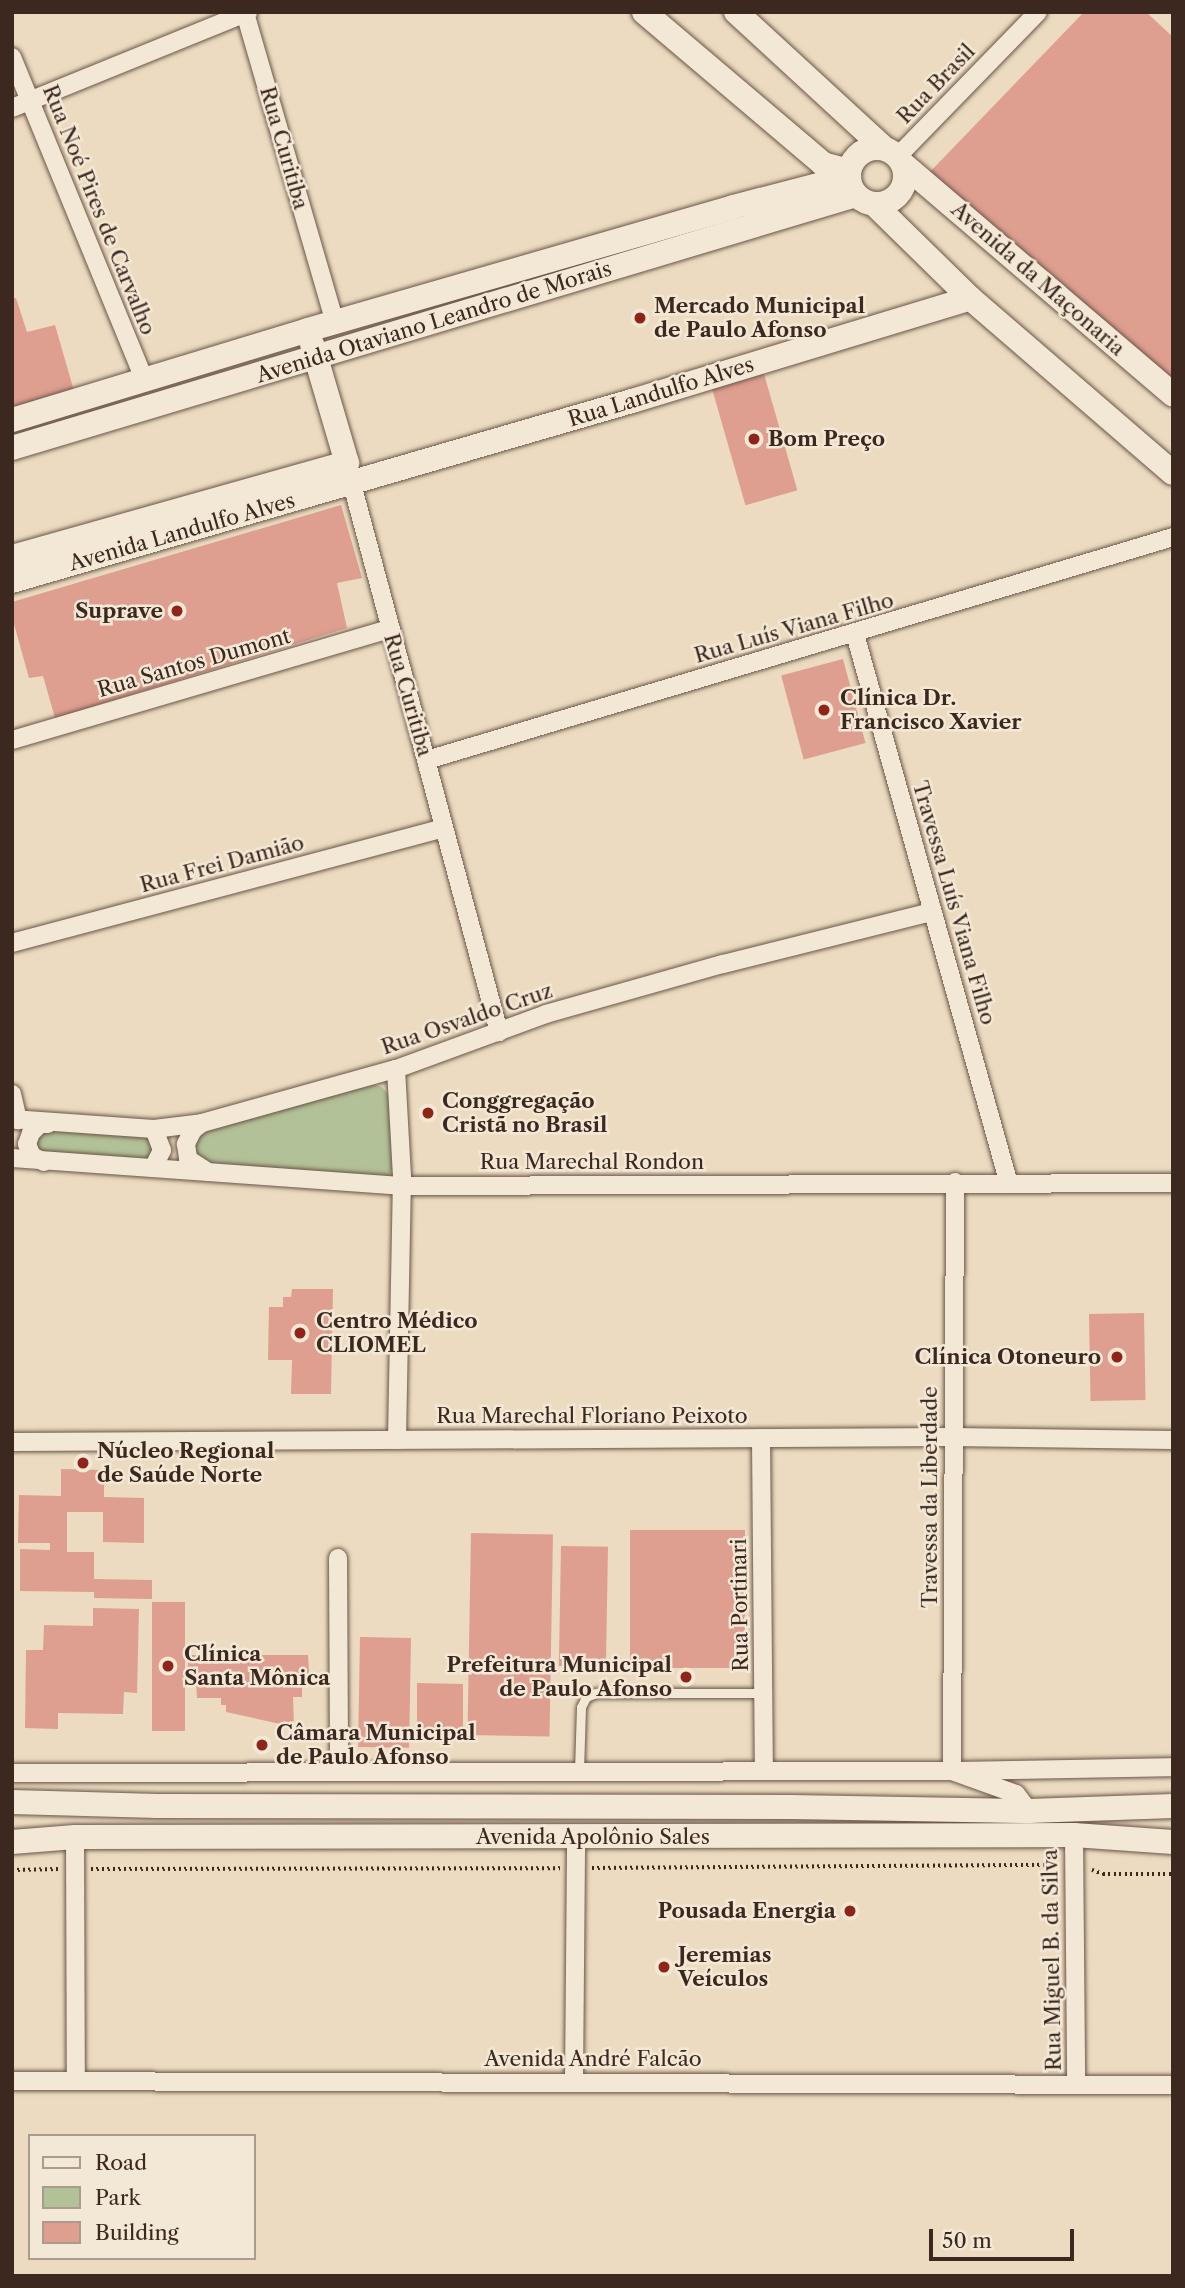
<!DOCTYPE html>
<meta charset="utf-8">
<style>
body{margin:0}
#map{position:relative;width:1185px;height:2288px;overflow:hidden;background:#ecdbc0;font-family:"Libre Caslon Text",serif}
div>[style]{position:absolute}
.green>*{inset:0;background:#b2c197}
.building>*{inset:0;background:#de9e90;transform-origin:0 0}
.path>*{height:3.5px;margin-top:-1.75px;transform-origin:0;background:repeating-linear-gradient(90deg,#3d281f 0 2px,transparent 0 5.5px)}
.roads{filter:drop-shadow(0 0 2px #695547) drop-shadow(0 0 2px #695547)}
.lane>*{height:9px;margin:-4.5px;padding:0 4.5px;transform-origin:4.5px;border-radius:4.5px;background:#f3e8d6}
.street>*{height:18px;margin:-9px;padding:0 9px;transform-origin:9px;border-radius:9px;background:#f3e8d6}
.secondary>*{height:24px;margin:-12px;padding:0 12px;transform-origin:12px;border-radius:12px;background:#f3e8d6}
.secondary>.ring{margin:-12px;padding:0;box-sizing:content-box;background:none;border:24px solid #f3e8d6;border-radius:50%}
.dots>*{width:19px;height:19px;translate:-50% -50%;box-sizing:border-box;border:4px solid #f3e8d6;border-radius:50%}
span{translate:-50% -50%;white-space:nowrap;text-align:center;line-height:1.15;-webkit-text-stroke:5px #f3e8d6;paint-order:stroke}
.street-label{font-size:21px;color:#3d281f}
.poi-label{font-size:21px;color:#3d281f;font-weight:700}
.left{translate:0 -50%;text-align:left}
.right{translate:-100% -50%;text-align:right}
.frame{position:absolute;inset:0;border:14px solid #3d281f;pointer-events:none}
.legend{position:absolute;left:28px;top:2134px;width:228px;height:126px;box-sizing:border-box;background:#f3e8d6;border:2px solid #aa9b8d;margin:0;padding:9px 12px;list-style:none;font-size:21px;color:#3d281f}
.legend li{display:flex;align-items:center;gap:14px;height:35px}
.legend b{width:35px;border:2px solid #aa9b8d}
.scale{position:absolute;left:929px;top:2229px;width:145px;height:32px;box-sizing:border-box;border:4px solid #3d281f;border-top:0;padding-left:9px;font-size:21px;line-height:24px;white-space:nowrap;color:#3d281f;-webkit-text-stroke:5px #f3e8d6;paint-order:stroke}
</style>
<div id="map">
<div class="green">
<i style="clip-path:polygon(374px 1085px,382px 1087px,390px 1097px,392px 1169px,388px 1179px,377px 1181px,207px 1162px,199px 1157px,194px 1146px,201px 1128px)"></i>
<i style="clip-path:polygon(37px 1129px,140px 1131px,155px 1140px,150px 1161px,38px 1152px,34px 1143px)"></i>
</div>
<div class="building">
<i style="clip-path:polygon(1084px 12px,1146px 12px,1173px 37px,1173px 385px,926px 176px)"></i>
<i style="clip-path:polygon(16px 298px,27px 332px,55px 325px,74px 391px,12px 411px,12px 299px)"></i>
<i style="left:764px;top:374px;width:121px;height:54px;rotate:74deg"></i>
<i style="clip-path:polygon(341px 505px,362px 578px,337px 583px,347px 628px,55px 718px,43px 676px,29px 678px,12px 617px,12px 602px)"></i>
<i style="left:843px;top:659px;width:87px;height:64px;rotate:75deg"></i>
<i style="clip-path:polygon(292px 1289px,333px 1289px,331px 1394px,291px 1394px,292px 1360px,268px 1360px,269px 1307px,283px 1307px,283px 1297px,291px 1297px)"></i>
<i style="left:1144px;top:1313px;width:87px;height:55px;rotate:89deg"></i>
<i style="clip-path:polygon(61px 1469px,104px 1470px,104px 1497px,144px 1498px,144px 1543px,103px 1542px,103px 1512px,67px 1512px,67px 1552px,94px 1552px,94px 1579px,152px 1580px,152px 1599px,94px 1598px,94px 1592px,20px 1591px,20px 1549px,50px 1550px,50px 1543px,18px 1543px,19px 1495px,61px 1496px)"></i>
<i style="left:630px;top:1530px;width:115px;height:138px"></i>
<i style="left:471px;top:1533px;width:82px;height:202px;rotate:1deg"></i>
<i style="left:561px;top:1546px;width:47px;height:120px;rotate:1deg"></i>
<i style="left:152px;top:1602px;width:33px;height:129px"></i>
<i style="clip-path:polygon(93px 1608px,139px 1609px,137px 1693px,124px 1692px,123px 1714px,58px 1713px,58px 1729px,25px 1728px,26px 1650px,43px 1650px,44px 1625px,93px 1626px)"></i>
<i style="left:360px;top:1637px;width:51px;height:110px;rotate:1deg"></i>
<i style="clip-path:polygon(188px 1655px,308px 1655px,310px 1687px,302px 1687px,302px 1697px,293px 1697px,294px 1727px,226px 1712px,226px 1705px,221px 1705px,221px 1698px,197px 1698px,196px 1682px,188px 1681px)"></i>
<i style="clip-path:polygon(417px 1683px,463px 1684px,463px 1731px,448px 1732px,448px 1741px,432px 1742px,432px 1731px,417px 1731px)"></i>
</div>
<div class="path">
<i style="left:592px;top:1868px;width:465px;rotate:-0.4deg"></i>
<i style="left:91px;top:1869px;width:469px;rotate:-0.1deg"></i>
<i style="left:12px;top:1870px;width:47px;rotate:-1.2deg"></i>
<i style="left:1092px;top:1870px;width:12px;rotate:20deg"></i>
<i style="left:1103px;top:1874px;width:70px"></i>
</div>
<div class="roads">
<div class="lane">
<i style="left:579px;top:1771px;width:64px;rotate:-88.2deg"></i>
<i style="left:581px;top:1707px;width:11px;rotate:-63deg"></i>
<i style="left:586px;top:1697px;width:11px;rotate:-22deg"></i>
<i style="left:596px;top:1693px;width:167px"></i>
</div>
<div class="street">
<i style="left:245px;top:13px;width:323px;rotate:73.8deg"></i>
<i style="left:12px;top:57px;width:350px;rotate:67.7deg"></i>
<i style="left:12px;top:108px;width:255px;rotate:-22.1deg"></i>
<i style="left:897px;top:157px;width:202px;rotate:-45.8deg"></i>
<i style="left:349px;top:473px;width:579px;rotate:74.98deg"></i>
<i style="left:855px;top:634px;width:571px;rotate:74.36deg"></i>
<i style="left:12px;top:740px;width:393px;rotate:-16.4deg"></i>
<i style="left:427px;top:760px;width:779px;rotate:-16.64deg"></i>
<i style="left:12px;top:943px;width:447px;rotate:-14.9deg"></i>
<i style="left:396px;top:1069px;width:109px;rotate:86.8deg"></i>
<i style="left:402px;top:1178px;width:262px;rotate:91.1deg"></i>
<i style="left:12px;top:1094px;width:27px;rotate:77deg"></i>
<i style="left:12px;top:1119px;width:142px;rotate:4deg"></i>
<i style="left:154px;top:1129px;width:48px;rotate:-7.1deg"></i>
<i style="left:202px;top:1123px;width:201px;rotate:-15.6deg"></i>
<i style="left:396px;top:1069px;width:160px;rotate:-20.1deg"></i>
<i style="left:546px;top:1014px;width:184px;rotate:-15.8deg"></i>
<i style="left:723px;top:964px;width:215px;rotate:-14deg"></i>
<i style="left:202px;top:1123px;width:11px;rotate:142deg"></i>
<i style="left:193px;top:1130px;width:16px;rotate:117deg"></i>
<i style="left:186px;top:1144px;width:15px;rotate:82deg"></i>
<i style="left:188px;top:1159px;width:24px;rotate:33deg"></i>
<i style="left:12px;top:1158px;width:390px;rotate:4.1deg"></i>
<i style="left:401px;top:1186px;width:772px;rotate:-0.22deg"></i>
<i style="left:44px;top:1162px;width:13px;rotate:-153deg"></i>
<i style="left:32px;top:1156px;width:13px;rotate:-113deg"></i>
<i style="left:27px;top:1144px;width:12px;rotate:-70deg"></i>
<i style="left:31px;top:1133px;width:13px;rotate:-45deg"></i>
<i style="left:40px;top:1124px;width:8px"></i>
<i style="left:153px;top:1168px;width:20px;rotate:-63deg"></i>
<i style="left:162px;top:1150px;width:22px;rotate:-111deg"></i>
<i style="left:955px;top:1182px;width:589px;rotate:90.29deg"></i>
<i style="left:952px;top:1771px;width:221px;rotate:-1deg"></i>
<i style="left:761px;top:1438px;width:332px;rotate:89.5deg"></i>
<i style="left:12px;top:1442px;width:940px;rotate:-0.3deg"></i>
<i style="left:952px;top:1437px;width:221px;rotate:0.8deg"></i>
<i style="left:338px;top:1558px;width:213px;rotate:89.7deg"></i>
<i style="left:12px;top:1773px;width:940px;rotate:-0.12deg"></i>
<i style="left:952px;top:1771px;width:68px;rotate:19.8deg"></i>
<i style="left:1016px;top:1794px;width:21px;rotate:53deg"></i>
<i style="left:1074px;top:1835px;width:250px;rotate:89.5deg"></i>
<i style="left:75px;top:1837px;width:244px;rotate:89.8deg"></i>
<i style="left:12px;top:2081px;width:1161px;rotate:0.2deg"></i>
<i style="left:574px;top:2081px;width:243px;rotate:-89.5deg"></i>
</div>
<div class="secondary">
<i style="left:644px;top:12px;width:235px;rotate:40.3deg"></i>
<i style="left:823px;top:164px;width:27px;rotate:15deg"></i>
<i style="left:736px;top:12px;width:201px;rotate:42.6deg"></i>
<i class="ring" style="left:849px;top:148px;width:32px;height:32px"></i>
<i style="left:903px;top:164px;width:355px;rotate:40.5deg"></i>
<i style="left:874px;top:204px;width:134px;rotate:44.4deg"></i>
<i style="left:970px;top:298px;width:268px;rotate:40.8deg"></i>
<i style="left:12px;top:420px;width:309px;rotate:-16.9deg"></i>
<i style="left:308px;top:330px;width:442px;rotate:-16.1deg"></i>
<i style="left:733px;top:207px;width:120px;rotate:-14.5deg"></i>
<i style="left:12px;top:448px;width:881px;rotate:-16.69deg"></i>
<i style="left:12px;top:557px;width:348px;rotate:-15.7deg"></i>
<i style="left:347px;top:463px;width:124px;rotate:-106.4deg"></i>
<i style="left:12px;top:581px;width:646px;rotate:-16.19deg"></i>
<i style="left:632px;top:401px;width:353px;rotate:-16.9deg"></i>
<i style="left:12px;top:1802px;width:146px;rotate:1.6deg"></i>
<i style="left:158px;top:1806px;width:633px;rotate:0.09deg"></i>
<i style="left:791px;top:1807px;width:238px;rotate:1deg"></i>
<i style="left:1029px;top:1811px;width:144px;rotate:-2deg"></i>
<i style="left:12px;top:1842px;width:63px;rotate:-4.5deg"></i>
<i style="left:75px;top:1837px;width:999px;rotate:-0.11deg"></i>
<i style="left:1074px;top:1835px;width:99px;rotate:4deg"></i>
</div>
</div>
<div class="dots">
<i style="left:640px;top:318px;background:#8f2418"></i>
<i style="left:754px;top:439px;background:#8f2418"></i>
<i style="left:177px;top:611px;background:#8f2418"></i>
<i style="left:824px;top:710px;background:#8f2418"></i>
<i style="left:428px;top:1113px;background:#8f2418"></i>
<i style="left:300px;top:1333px;background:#8f2418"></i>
<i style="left:1117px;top:1357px;background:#8f2418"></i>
<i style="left:83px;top:1463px;background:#8f2418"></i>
<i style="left:168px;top:1666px;background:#8f2418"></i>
<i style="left:686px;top:1677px;background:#8f2418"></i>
<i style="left:262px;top:1745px;background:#8f2418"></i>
<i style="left:850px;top:1911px;background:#8f2418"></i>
<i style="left:664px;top:1967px;background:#8f2418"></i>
</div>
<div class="street-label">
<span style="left:936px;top:84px;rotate:-46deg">Rua Brasil</span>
<span style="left:284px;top:148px;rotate:74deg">Rua Curitiba</span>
<span style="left:99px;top:210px;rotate:68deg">Rua Noé Pires de Carvalho</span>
<span style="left:1038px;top:279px;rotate:41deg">Avenida da Maçonaria</span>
<span style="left:434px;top:322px;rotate:-17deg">Avenida Otaviano Leandro de Morais</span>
<span style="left:661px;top:392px;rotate:-17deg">Rua Landulfo Alves</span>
<span style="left:182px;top:532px;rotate:-16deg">Avenida Landulfo Alves</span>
<span style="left:794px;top:628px;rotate:-16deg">Rua Luís Viana Filho</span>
<span style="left:194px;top:663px;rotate:-16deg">Rua Santos Dumont</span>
<span style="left:408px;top:695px;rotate:74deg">Rua Curitiba</span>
<span style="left:222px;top:864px;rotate:-15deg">Rua Frei Damião</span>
<span style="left:954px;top:903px;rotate:74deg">Travessa Luís Viana Filho</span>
<span style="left:467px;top:1019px;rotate:-19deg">Rua Osvaldo Cruz</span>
<span style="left:592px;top:1162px">Rua Marechal Rondon</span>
<span style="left:592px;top:1416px">Rua Marechal Floriano Peixoto</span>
<span style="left:930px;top:1497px;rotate:-90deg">Travessa da Liberdade</span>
<span style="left:740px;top:1605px;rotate:-91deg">Rua Portinari</span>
<span style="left:593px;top:1837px">Avenida Apolônio Sales</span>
<span style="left:1052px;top:1960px;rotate:-91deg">Rua Miguel B. da Silva</span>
<span style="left:593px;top:2059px">Avenida André Falcão</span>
</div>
<div class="poi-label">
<span class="left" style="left:654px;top:318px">Mercado Municipal<br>de Paulo Afonso</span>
<span class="left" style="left:768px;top:439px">Bom Preço</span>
<span class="right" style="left:163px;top:611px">Suprave</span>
<span class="left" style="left:840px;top:710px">Clínica Dr.<br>Francisco Xavier</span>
<span class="left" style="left:442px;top:1113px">Conggregação<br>Cristã no Brasil</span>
<span class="left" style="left:316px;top:1333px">Centro Médico<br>CLIOMEL</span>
<span class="right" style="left:1101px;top:1357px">Clínica Otoneuro</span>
<span class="left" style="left:97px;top:1463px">Núcleo Regional<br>de Saúde Norte</span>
<span class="left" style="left:184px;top:1666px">Clínica<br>Santa Mônica</span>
<span class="right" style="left:672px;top:1677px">Prefeitura Municipal<br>de Paulo Afonso</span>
<span class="left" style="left:276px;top:1745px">Câmara Municipal<br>de Paulo Afonso</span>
<span class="right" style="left:836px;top:1911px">Pousada Energia</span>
<span class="left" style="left:678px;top:1967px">Jeremias<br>Veículos</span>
</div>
<div class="frame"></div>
<ul class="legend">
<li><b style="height:9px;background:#f3e8d6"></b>Road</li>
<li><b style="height:19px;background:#b2c197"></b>Park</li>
<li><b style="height:19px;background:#de9e90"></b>Building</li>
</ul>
<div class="scale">50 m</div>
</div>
